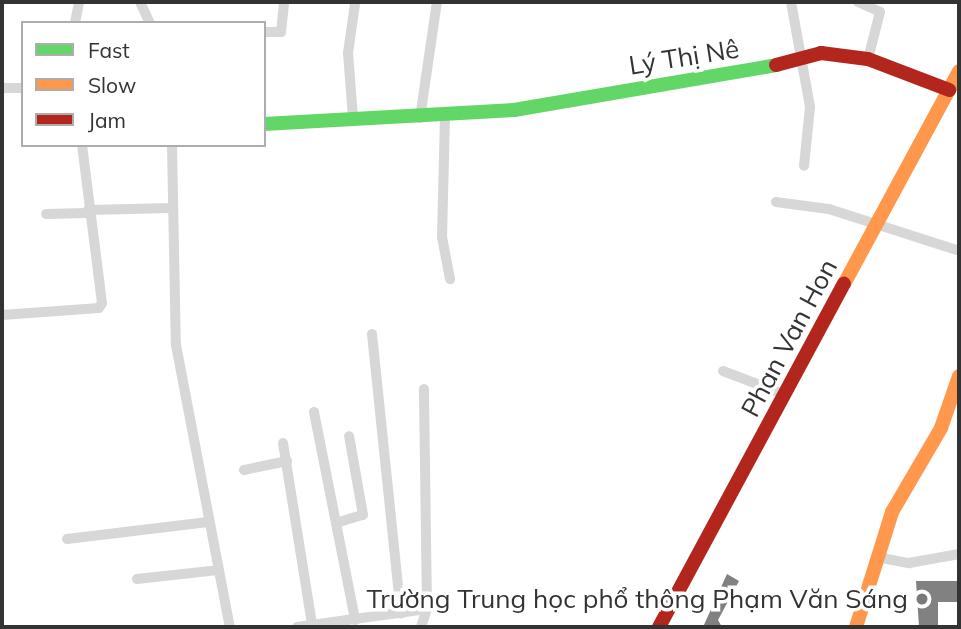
<!DOCTYPE html>
<meta charset="utf-8">
<style>
body{margin:0}
#map{position:relative;width:961px;height:629px;overflow:hidden;background:#fff;font-family:Mulish,sans-serif}
div>[style]{position:absolute}
.building>*{inset:0;background:#818181}
.street>*{height:10px;margin:-5px;padding:0 5px;transform-origin:5px;border-radius:5px;background:#d7d7d7}
.fast>*{height:14px;margin:-7px;padding:0 7px;transform-origin:7px;border-radius:7px;background:#63d668}
.slow>*{height:14px;margin:-7px;padding:0 7px;transform-origin:7px;border-radius:7px;background:#ff974d}
.jam>*{height:14px;margin:-7px;padding:0 7px;transform-origin:7px;border-radius:7px;background:#b3261e}
.dots>*{width:19px;height:19px;translate:-50% -50%;box-sizing:border-box;border:4px solid #fff;border-radius:50%}
span{translate:-50% -50%;white-space:nowrap;text-align:center;line-height:1.15;-webkit-text-stroke:7px #fff;paint-order:stroke}
.street-label{font-size:26px;color:#333}
.poi-label{font-size:26px;color:#333}
.right{translate:-100% -50%;text-align:right}
.frame{position:absolute;inset:0;border:4px solid #333;pointer-events:none}
.legend{position:absolute;left:21px;top:21px;width:245px;height:126px;box-sizing:border-box;background:#fff;border:2px solid #adadad;margin:0;padding:9px 12px;list-style:none;font-size:21px;color:#333}
.legend li{display:flex;align-items:center;gap:14px;height:35px}
.legend b{width:35px;border:2px solid #adadad}
</style>
<div id="map">
<div class="building">
<i style="clip-path:polygon(727px 574px,739px 581px,718px 620px,722px 627px,703px 627px)"></i>
<i style="clip-path:polygon(916px 581px,959px 581px,959px 602px,938px 602px,938px 627px,919px 627px)"></i>
</div>
<div class="street">
<i style="left:140px;top:2px;width:23px;rotate:65deg"></i>
<i style="left:791px;top:2px;width:107px;rotate:79.7deg"></i>
<i style="left:810px;top:107px;width:59px;rotate:95.8deg"></i>
<i style="left:858px;top:2px;width:24px;rotate:24deg"></i>
<i style="left:880px;top:12px;width:49px;rotate:104.3deg"></i>
<i style="left:75px;top:23px;width:21px;rotate:-79deg"></i>
<i style="left:264px;top:32px;width:17px"></i>
<i style="left:281px;top:32px;width:30px;rotate:-84deg"></i>
<i style="left:2px;top:88px;width:21px"></i>
<i style="left:445px;top:116px;width:121px;rotate:91.4deg"></i>
<i style="left:442px;top:237px;width:43px;rotate:79.2deg"></i>
<i style="left:353px;top:118px;width:65px;rotate:-94.4deg"></i>
<i style="left:348px;top:53px;width:49px;rotate:-81.9deg"></i>
<i style="left:420px;top:118px;width:117px;rotate:-81.7deg"></i>
<i style="left:172px;top:145px;width:200px;rotate:88.9deg"></i>
<i style="left:176px;top:345px;width:287px;rotate:79.2deg"></i>
<i style="left:776px;top:202px;width:53px;rotate:7.5deg"></i>
<i style="left:829px;top:209px;width:134px;rotate:17.8deg"></i>
<i style="left:88px;top:210px;width:83px;rotate:-1.4deg"></i>
<i style="left:46px;top:214px;width:42px;rotate:-1.4deg"></i>
<i style="left:2px;top:315px;width:97px;rotate:-4.1deg"></i>
<i style="left:99px;top:308px;width:6px;rotate:-59deg"></i>
<i style="left:102px;top:303px;width:159px;rotate:-97.2deg"></i>
<i style="left:372px;top:334px;width:281px;rotate:84.1deg"></i>
<i style="left:723px;top:371px;width:67px;rotate:20.9deg"></i>
<i style="left:314px;top:412px;width:212px;rotate:78.8deg"></i>
<i style="left:283px;top:443px;width:184px;rotate:80.9deg"></i>
<i style="left:244px;top:470px;width:44px;rotate:-11.8deg"></i>
<i style="left:336px;top:523px;width:28px;rotate:-17deg"></i>
<i style="left:363px;top:515px;width:80px;rotate:-100deg"></i>
<i style="left:67px;top:539px;width:142px;rotate:-6.9deg"></i>
<i style="left:877px;top:557px;width:33px;rotate:11deg"></i>
<i style="left:909px;top:563px;width:51px;rotate:-10.2deg"></i>
<i style="left:137px;top:579px;width:81px;rotate:-6.3deg"></i>
<i style="left:297px;top:627px;width:131px;rotate:-7.9deg"></i>
<i style="left:421px;top:627px;width:19px;rotate:-72deg"></i>
<i style="left:427px;top:609px;width:220px;rotate:-90.8deg"></i>
</div>
<div class="fast">
<i style="left:264px;top:124px;width:250px;rotate:-3.2deg"></i>
<i style="left:514px;top:110px;width:266px;rotate:-9.7deg"></i>
</div>
<div class="slow">
<i style="left:844px;top:284px;width:242px;rotate:-61.6deg"></i>
<i style="left:856px;top:627px;width:121px;rotate:-72.6deg"></i>
<i style="left:892px;top:512px;width:97px;rotate:-59.7deg"></i>
<i style="left:941px;top:428px;width:55px;rotate:-70.9deg"></i>
</div>
<div class="jam">
<i style="left:776px;top:65px;width:47px;rotate:-14.9deg"></i>
<i style="left:821px;top:53px;width:47px;rotate:7.3deg"></i>
<i style="left:868px;top:59px;width:87px;rotate:20.9deg"></i>
<i style="left:659px;top:627px;width:390px;rotate:-61.7deg"></i>
</div>
<div class="dots">
<i style="left:922px;top:599px;background:#7a7a7a"></i>
</div>
<div class="street-label">
<span style="left:684px;top:57px;rotate:-9deg">Lý Thị Nê</span>
<span style="left:789px;top:338px;rotate:-62deg">Phan Van Hon</span>
</div>
<div class="poi-label">
<span class="right" style="left:908px;top:599px">Trường Trung học phổ thông Phạm Văn Sáng</span>
</div>
<div class="frame"></div>
<ul class="legend">
<li><b style="height:9px;background:#63d668"></b>Fast</li>
<li><b style="height:9px;background:#ff974d"></b>Slow</li>
<li><b style="height:9px;background:#b3261e"></b>Jam</li>
</ul>
</div>
